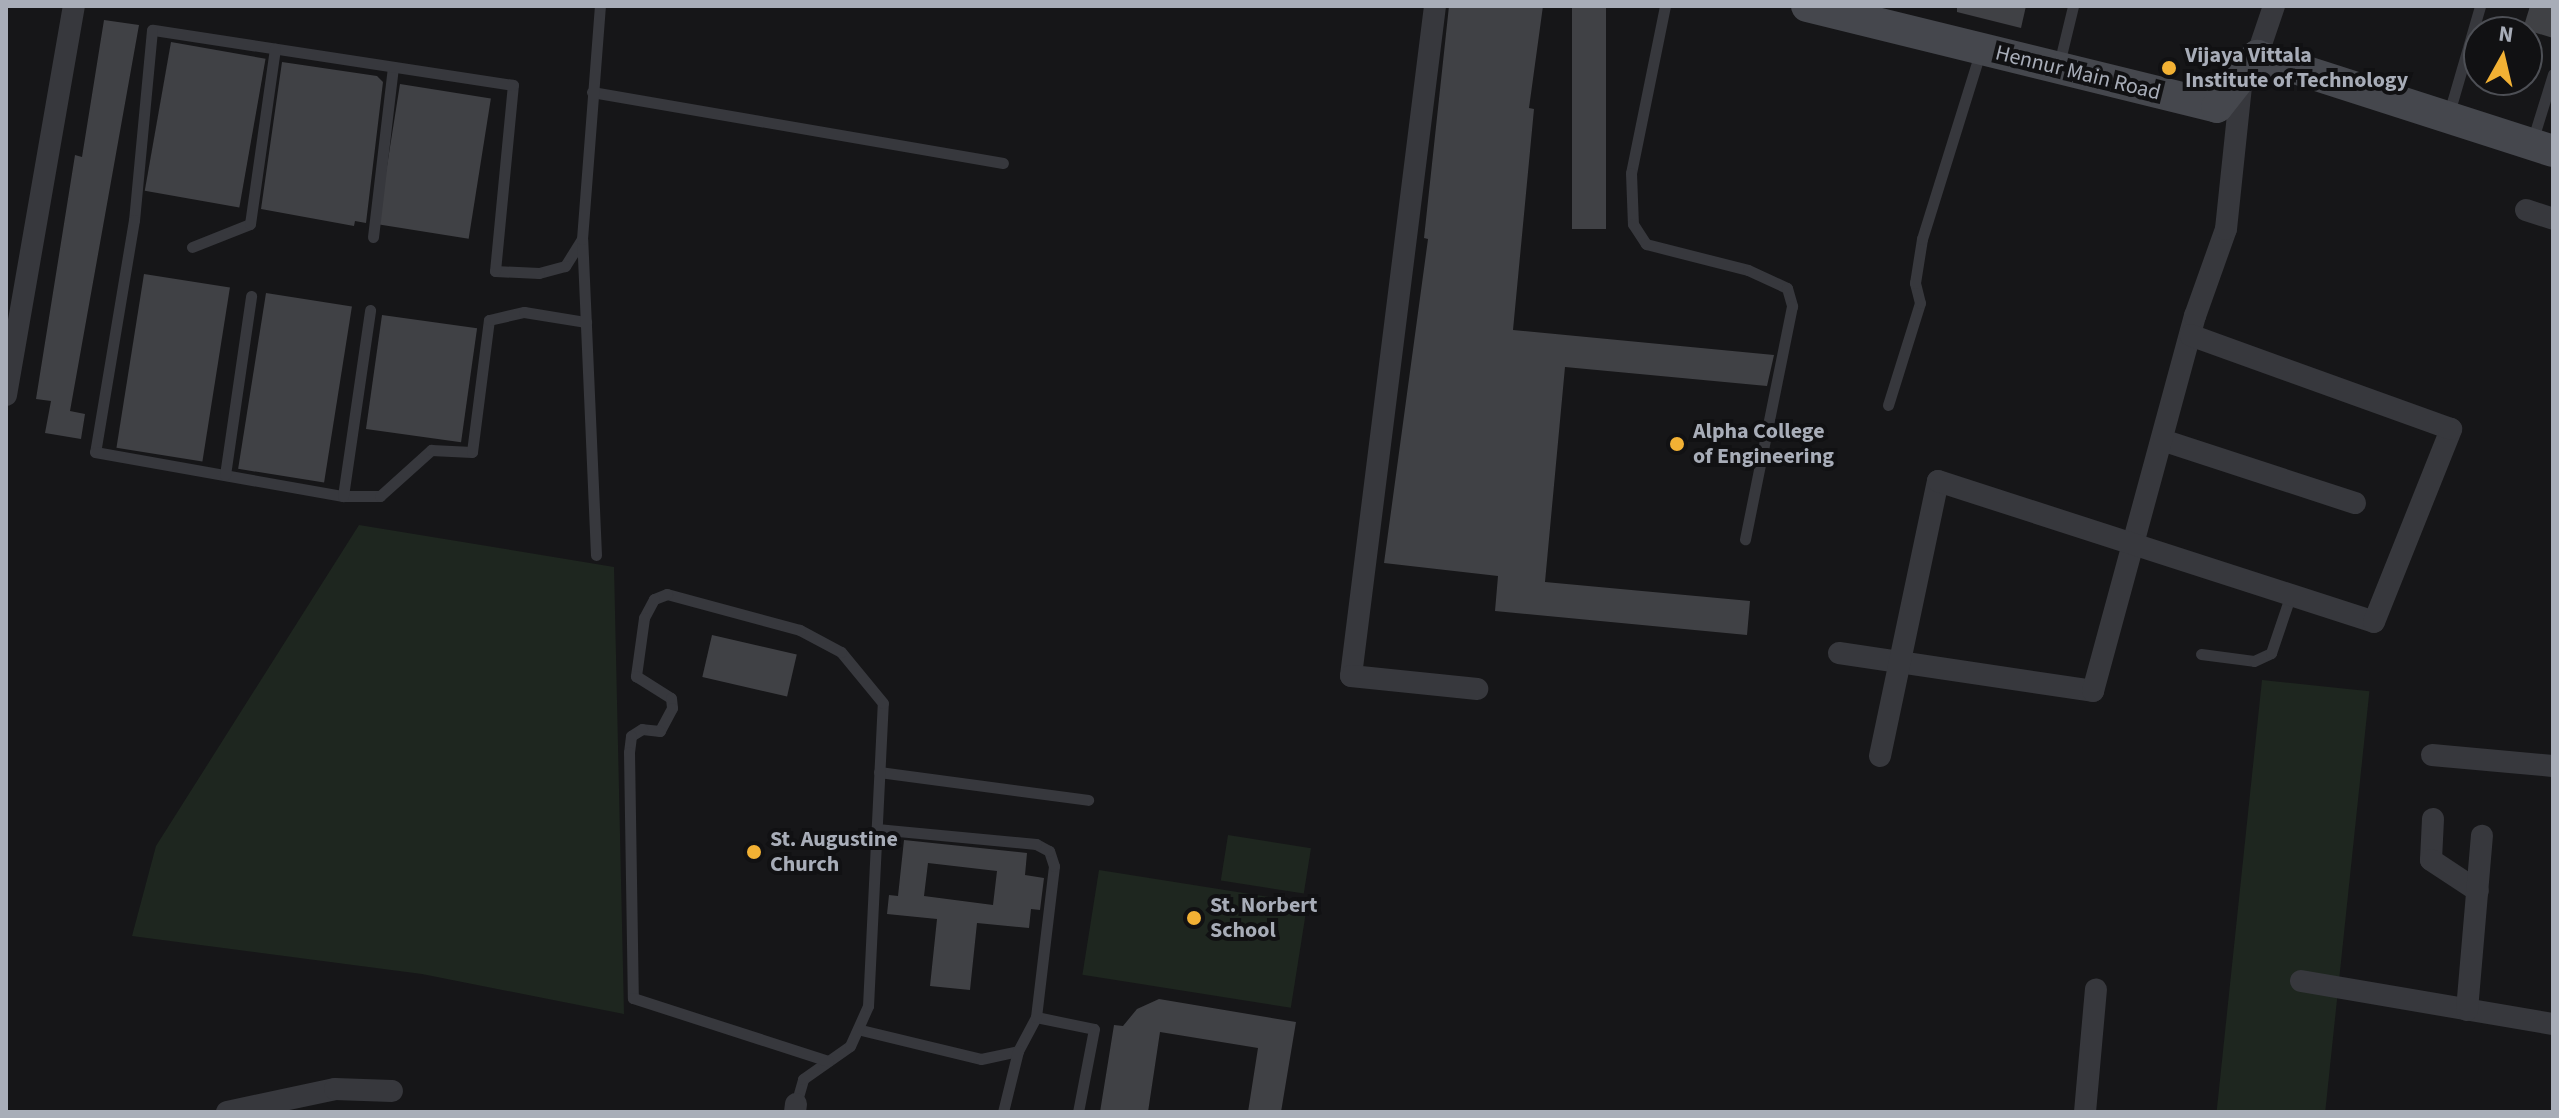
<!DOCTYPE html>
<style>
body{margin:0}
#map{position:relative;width:2559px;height:1118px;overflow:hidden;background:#161618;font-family:"Source Sans 3",sans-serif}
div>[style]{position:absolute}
.green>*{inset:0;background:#1e261f;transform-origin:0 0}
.building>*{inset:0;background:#404145;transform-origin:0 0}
.service>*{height:11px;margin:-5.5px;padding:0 5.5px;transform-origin:5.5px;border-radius:5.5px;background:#37383d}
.minor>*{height:22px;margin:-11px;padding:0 11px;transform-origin:11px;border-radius:11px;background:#37383d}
.secondary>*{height:32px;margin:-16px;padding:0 16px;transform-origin:16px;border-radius:16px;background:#45474d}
.dots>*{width:22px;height:22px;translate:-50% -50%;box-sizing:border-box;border:4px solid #111113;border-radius:50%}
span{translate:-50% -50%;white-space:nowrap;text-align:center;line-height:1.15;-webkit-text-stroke:8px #111113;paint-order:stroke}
.poi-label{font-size:22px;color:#a8adb8;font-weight:700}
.left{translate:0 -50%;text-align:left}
.street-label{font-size:22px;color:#a8adb8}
.frame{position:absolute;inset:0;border:8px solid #a8adb8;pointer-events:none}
.north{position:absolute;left:2463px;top:16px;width:80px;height:80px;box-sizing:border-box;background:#111113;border:2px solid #4d4f55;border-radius:50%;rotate:8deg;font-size:22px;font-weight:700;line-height:32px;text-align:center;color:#a8adb8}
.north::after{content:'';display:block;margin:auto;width:28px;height:36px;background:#f2b134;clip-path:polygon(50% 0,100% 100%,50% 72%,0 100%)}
</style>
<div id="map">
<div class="green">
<i style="clip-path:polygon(359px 525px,614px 567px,624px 1014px,422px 974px,132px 936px,156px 846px)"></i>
<i style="left:2262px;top:680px;width:108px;height:438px;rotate:6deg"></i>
<i style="left:1228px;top:835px;width:84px;height:46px;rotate:9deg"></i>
<i style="left:1099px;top:870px;width:211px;height:106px;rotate:9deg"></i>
</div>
<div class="building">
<i style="clip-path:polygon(1449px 6px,1543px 6px,1529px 108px,1534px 109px,1513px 330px,1774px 355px,1767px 386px,1565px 367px,1545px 582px,1750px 601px,1747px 635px,1495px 611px,1498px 576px,1384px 563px,1428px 239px,1424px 238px)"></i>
<i style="left:1572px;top:6px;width:34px;height:223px"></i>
<i style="clip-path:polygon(1957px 6px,2026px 6px,2021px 28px,1957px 12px)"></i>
<i style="clip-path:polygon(2530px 6px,2553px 6px,2553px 38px,2523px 29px)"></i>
<i style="clip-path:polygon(104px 20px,139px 25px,70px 411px,85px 414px,81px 439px,45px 433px,51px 401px,36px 399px,75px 155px,82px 157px)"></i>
<i style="left:171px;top:42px;width:96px;height:151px;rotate:10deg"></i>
<i style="clip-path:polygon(282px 62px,377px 76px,383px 82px,366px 223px,355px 221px,354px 226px,261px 209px)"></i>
<i style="left:400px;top:84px;width:92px;height:142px;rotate:9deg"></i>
<i style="left:144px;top:274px;width:87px;height:176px;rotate:9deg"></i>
<i style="left:266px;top:293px;width:87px;height:178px;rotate:9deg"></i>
<i style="left:382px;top:315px;width:96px;height:115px;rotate:8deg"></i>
<i style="left:712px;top:635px;width:87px;height:43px;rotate:13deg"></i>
<i style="clip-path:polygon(evenodd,904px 840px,1027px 853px,1025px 875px,1044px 878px,1040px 910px,1031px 909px,1029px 928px,977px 923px,970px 990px,930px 986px,937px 919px,887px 914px,889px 895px,898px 896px,904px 840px,928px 863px,997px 871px,993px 905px,924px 896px,928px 863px)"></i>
<i style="clip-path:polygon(1159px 999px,1296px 1022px,1281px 1112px,1248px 1112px,1258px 1048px,1160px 1032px,1148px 1112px,1100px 1112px,1114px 1025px,1123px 1026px,1137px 1009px)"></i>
</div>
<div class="service">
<i style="left:1665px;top:6px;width:170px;rotate:101.5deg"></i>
<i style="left:1631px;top:173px;width:51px;rotate:87.8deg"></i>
<i style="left:1633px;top:224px;width:24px;rotate:57deg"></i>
<i style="left:1646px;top:244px;width:105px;rotate:14.3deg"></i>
<i style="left:1748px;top:270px;width:43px;rotate:24.8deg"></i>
<i style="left:1787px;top:288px;width:19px;rotate:74deg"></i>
<i style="left:1792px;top:306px;width:238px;rotate:101.4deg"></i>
<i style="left:2059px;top:64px;width:60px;rotate:-76.4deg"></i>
<i style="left:592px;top:92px;width:417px;rotate:9.8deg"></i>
<i style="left:2449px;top:113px;width:111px;rotate:-73.8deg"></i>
<i style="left:2532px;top:142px;width:71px;rotate:-72.8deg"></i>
<i style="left:373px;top:237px;width:171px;rotate:-83.3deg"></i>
<i style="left:582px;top:239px;width:32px;rotate:122deg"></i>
<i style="left:565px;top:266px;width:27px;rotate:165deg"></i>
<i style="left:539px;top:273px;width:44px;rotate:-177.4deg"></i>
<i style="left:495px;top:271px;width:187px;rotate:-84.5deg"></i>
<i style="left:513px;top:85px;width:365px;rotate:-171.3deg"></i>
<i style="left:152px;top:30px;width:191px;rotate:95.4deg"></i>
<i style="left:134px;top:220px;width:235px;rotate:99.5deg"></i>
<i style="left:95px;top:452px;width:252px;rotate:10.1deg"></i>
<i style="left:343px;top:496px;width:37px"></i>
<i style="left:380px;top:496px;width:69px;rotate:-42deg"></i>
<i style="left:431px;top:450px;width:41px;rotate:2.8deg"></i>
<i style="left:472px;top:452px;width:133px;rotate:-82.7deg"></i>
<i style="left:489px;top:320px;width:36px;rotate:-13deg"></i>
<i style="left:524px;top:312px;width:63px;rotate:9.2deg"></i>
<i style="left:192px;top:247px;width:62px;rotate:-21.6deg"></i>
<i style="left:250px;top:224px;width:177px;rotate:-81.9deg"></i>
<i style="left:1888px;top:405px;width:107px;rotate:-72.6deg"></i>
<i style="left:1920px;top:303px;width:21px;rotate:-104deg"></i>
<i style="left:1915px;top:283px;width:45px;rotate:-81deg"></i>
<i style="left:1922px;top:239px;width:195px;rotate:-72.7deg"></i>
<i style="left:225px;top:475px;width:181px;rotate:-81.7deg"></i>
<i style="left:343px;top:496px;width:188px;rotate:-81.7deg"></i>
<i style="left:596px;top:555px;width:316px;rotate:-92.5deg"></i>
<i style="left:582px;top:239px;width:234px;rotate:-85.6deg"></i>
<i style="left:2201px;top:654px;width:53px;rotate:7.5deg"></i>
<i style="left:2254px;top:661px;width:19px;rotate:-25deg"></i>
<i style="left:2271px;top:653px;width:62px;rotate:-71.3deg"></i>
<i style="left:879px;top:772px;width:211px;rotate:7.6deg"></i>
<i style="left:1036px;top:1017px;width:59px;rotate:11.7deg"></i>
<i style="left:1094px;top:1029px;width:85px;rotate:100.9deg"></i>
<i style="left:861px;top:1030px;width:123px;rotate:13.6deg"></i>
<i style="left:981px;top:1059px;width:38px;rotate:-12deg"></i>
<i style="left:1018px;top:1051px;width:38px;rotate:-62deg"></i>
<i style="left:1036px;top:1017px;width:152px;rotate:-83.2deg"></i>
<i style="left:1054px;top:866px;width:16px;rotate:-108deg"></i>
<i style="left:1049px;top:851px;width:15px;rotate:-152deg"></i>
<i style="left:1036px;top:844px;width:160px;rotate:-174.6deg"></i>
<i style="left:796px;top:1104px;width:26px;rotate:-74deg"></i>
<i style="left:803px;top:1079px;width:57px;rotate:-35.1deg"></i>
<i style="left:850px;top:1046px;width:44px;rotate:-65.8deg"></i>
<i style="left:868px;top:1006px;width:303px;rotate:-87.2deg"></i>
<i style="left:883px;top:703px;width:66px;rotate:-129.5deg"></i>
<i style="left:841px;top:652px;width:47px;rotate:-151.8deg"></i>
<i style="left:800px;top:630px;width:138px;rotate:-164.9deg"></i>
<i style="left:667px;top:594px;width:14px;rotate:159deg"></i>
<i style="left:654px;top:599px;width:21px;rotate:118deg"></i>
<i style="left:644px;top:618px;width:59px;rotate:97.9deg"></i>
<i style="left:636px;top:676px;width:41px;rotate:32.2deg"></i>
<i style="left:671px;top:698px;width:10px;rotate:84deg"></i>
<i style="left:672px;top:708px;width:26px;rotate:118deg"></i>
<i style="left:660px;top:731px;width:18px;rotate:-174deg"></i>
<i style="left:642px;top:729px;width:13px;rotate:148deg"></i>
<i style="left:631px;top:736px;width:16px;rotate:97deg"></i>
<i style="left:629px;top:752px;width:246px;rotate:89.1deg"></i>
<i style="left:633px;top:998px;width:205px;rotate:17.9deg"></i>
<i style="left:1003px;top:1112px;width:63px;rotate:-76.2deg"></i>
</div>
<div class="minor">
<i style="left:1435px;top:6px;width:675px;rotate:97.15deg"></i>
<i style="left:1351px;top:676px;width:127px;rotate:5.9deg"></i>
<i style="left:2257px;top:56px;width:53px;rotate:-71.2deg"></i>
<i style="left:2526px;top:210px;width:28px;rotate:18deg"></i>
<i style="left:6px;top:395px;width:395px;rotate:-80.1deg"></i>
<i style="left:2162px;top:440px;width:203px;rotate:18.1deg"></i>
<i style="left:1839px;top:653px;width:257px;rotate:8.5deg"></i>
<i style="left:2093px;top:691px;width:389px;rotate:-74.8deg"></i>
<i style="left:2195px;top:316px;width:92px;rotate:-70.4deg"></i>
<i style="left:2226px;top:229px;width:153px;rotate:-84deg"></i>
<i style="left:2432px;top:755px;width:121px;rotate:5.2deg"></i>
<i style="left:1880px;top:756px;width:281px;rotate:-78.1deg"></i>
<i style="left:1938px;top:481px;width:458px;rotate:17.9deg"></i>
<i style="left:2374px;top:622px;width:208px;rotate:-68.2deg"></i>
<i style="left:2451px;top:429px;width:277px;rotate:-160.2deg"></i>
<i style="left:2433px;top:819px;width:41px;rotate:92.8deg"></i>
<i style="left:2431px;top:860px;width:56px;rotate:33.4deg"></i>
<i style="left:2301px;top:981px;width:256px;rotate:9.7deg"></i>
<i style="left:2467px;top:1010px;width:175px;rotate:-85.1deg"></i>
<i style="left:227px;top:1112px;width:110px;rotate:-12deg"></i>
<i style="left:335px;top:1089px;width:57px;rotate:2deg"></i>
<i style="left:795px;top:1112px;width:8px;rotate:-83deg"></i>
<i style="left:2085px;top:1112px;width:123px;rotate:-84.9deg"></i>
</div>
<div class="secondary">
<i style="left:1807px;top:6px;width:422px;rotate:13.8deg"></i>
<i style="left:2217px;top:107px;width:65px;rotate:-51.9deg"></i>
<i style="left:2257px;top:56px;width:311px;rotate:17.8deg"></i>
</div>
<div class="dots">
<i style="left:2169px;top:68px;background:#f2b134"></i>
<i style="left:1677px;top:444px;background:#f2b134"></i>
<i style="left:754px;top:852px;background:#f2b134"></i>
<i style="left:1194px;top:918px;background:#f2b134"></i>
</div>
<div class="poi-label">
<span class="left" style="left:2185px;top:68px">Vijaya Vittala<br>Institute of Technology</span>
<span class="left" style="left:1693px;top:444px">Alpha College<br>of Engineering</span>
<span class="left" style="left:770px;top:852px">St. Augustine<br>Church</span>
<span class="left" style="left:1210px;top:918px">St. Norbert<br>School</span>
</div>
<div class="street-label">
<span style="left:2078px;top:73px;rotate:14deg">Hennur Main Road</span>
</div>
<div class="frame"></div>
<div class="north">N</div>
</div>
